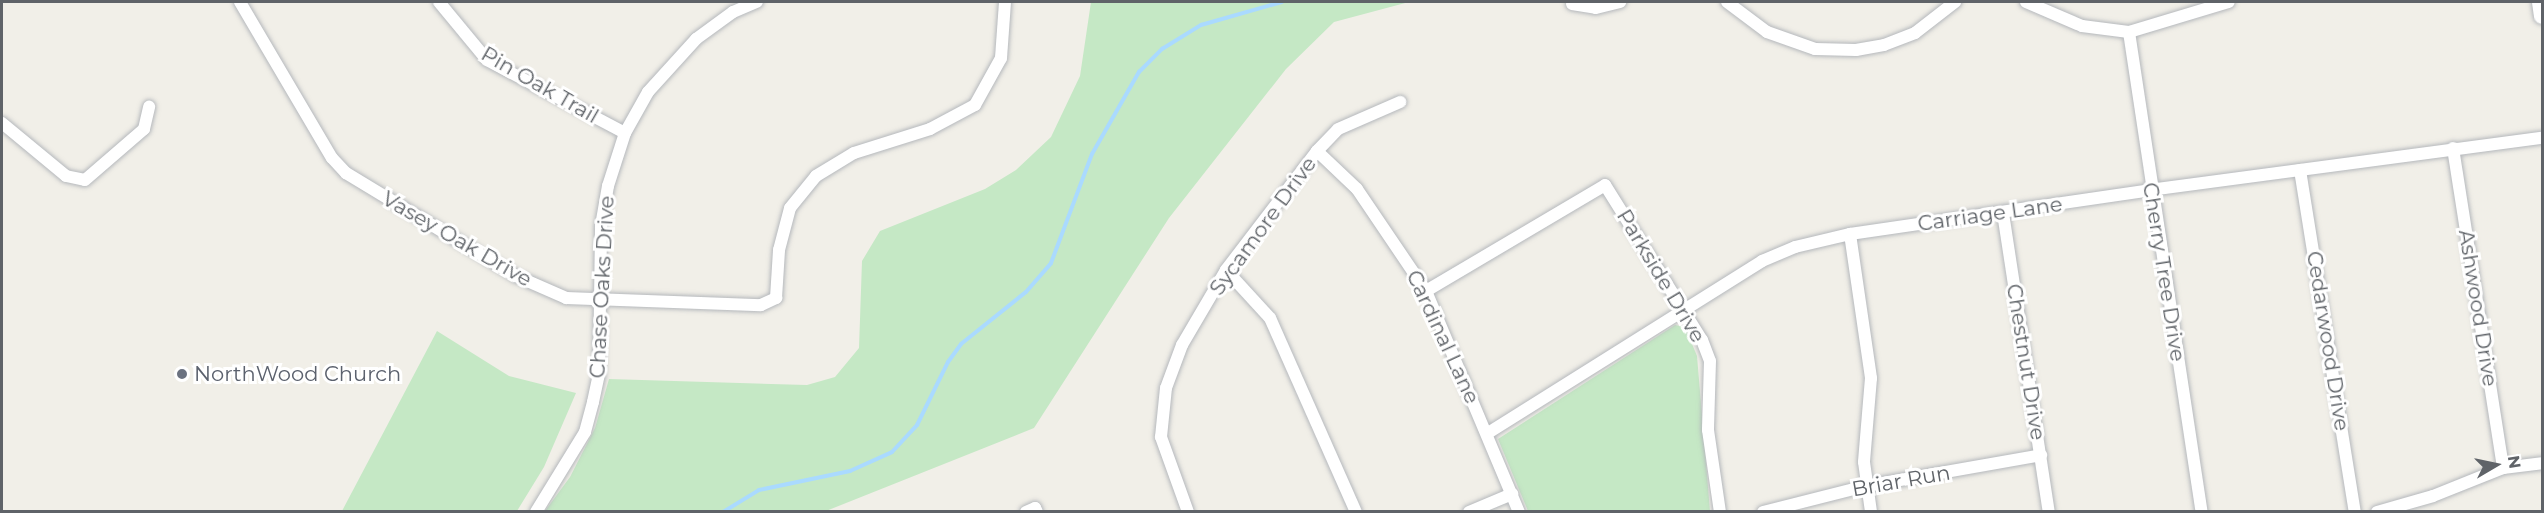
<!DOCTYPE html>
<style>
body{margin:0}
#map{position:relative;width:2544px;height:513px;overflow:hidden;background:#f1efe8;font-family:Montserrat,sans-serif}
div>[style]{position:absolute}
.green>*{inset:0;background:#c5e8c5}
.stream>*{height:4px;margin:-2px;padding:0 2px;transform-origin:2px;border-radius:2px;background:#aadaff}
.roads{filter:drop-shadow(0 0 2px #b5b8bc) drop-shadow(0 0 2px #b5b8bc)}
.street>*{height:12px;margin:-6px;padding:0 6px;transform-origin:6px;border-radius:6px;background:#fff}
.secondary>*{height:16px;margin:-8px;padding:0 8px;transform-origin:8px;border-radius:8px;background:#fff}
.dots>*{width:16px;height:16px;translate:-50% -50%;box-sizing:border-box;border:3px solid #fff;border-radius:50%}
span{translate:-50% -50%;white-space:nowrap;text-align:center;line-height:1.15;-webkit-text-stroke:6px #fff;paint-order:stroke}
.street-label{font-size:21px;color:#5f6368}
.worship-label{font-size:21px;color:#5b616d}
.left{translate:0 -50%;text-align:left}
.frame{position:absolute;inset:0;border:3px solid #5f6368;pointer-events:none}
.north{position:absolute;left:2466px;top:435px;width:60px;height:60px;-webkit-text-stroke:4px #fff;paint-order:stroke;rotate:81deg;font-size:16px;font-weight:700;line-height:24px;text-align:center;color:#5f6368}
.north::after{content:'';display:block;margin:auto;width:21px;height:27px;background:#5f6368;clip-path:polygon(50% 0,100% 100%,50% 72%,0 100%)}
</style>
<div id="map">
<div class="green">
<i style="clip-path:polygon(1091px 2px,1409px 2px,1334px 22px,1286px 69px,1169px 218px,1034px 428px,826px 511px,545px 511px,570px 477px,595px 428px,609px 379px,807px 385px,835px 377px,859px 348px,862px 261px,880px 231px,985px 189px,1016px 170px,1051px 137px,1080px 76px)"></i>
<i style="clip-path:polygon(1675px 325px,1685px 327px,1697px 356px,1710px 511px,1528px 511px,1498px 439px)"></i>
<i style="clip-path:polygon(437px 331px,509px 376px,576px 393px,544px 467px,517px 511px,342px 511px)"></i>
</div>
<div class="stream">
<i style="left:723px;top:512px;width:42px;rotate:-31.4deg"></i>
<i style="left:759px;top:490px;width:93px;rotate:-11.8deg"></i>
<i style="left:850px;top:471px;width:46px;rotate:-24.3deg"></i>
<i style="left:892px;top:452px;width:37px;rotate:-47deg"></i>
<i style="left:917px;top:425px;width:70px;rotate:-63.8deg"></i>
<i style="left:948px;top:362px;width:22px;rotate:-54deg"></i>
<i style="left:961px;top:344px;width:83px;rotate:-38.7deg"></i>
<i style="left:1026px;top:292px;width:38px;rotate:-49deg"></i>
<i style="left:1051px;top:263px;width:116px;rotate:-69.4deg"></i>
<i style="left:1092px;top:154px;width:95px;rotate:-60.2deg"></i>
<i style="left:1139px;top:72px;width:33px;rotate:-45deg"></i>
<i style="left:1162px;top:49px;width:46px;rotate:-31.6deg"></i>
<i style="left:1201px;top:25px;width:84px;rotate:-15.9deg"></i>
</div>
<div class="roads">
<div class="street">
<i style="left:240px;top:2px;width:181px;rotate:59.5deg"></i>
<i style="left:332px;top:158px;width:21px;rotate:47deg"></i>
<i style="left:346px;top:173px;width:199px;rotate:31.2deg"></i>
<i style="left:516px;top:276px;width:55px;rotate:23.7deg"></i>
<i style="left:566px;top:298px;width:195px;rotate:2.1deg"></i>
<i style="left:761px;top:305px;width:17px;rotate:-25deg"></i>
<i style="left:776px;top:298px;width:48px;rotate:-86.4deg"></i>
<i style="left:779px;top:250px;width:43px;rotate:-75.3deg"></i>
<i style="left:790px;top:208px;width:41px;rotate:-50.9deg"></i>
<i style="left:816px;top:176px;width:44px;rotate:-31.2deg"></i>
<i style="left:854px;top:153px;width:80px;rotate:-17.5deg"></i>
<i style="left:930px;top:129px;width:51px;rotate:-28.1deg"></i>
<i style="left:975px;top:105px;width:54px;rotate:-61deg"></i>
<i style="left:1001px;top:58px;width:56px;rotate:-85.9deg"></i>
<i style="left:439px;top:2px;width:75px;rotate:50.4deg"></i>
<i style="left:487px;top:60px;width:156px;rotate:27.9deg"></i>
<i style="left:1727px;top:2px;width:50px;rotate:36.9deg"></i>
<i style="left:1767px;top:32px;width:51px;rotate:19.5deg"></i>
<i style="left:1815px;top:49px;width:41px;rotate:1.4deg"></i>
<i style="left:1856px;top:50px;width:28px;rotate:-10deg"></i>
<i style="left:1884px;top:45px;width:33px;rotate:-21deg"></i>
<i style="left:1915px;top:33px;width:51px;rotate:-37.8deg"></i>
<i style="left:2026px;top:2px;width:61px;rotate:23.2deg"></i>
<i style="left:2082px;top:26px;width:47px;rotate:7.3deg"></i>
<i style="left:2129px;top:32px;width:104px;rotate:-16.7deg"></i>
<i style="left:1572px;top:4px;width:24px;rotate:9deg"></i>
<i style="left:1596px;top:8px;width:25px;rotate:-14deg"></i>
<i style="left:2129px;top:32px;width:486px;rotate:81.4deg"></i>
<i style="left:2px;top:123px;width:83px;rotate:39.6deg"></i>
<i style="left:66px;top:176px;width:19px;rotate:12deg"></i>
<i style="left:85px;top:180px;width:78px;rotate:-40.8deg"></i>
<i style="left:144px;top:129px;width:23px;rotate:-77deg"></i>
<i style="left:2453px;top:148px;width:324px;rotate:81.1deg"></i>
<i style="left:1317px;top:151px;width:55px;rotate:43.5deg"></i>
<i style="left:1357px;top:189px;width:123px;rotate:55.9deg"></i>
<i style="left:1426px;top:291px;width:240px;rotate:67.2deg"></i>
<i style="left:2300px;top:170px;width:346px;rotate:80.9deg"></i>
<i style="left:2003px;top:213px;width:303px;rotate:81.3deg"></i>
<i style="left:1850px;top:234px;width:146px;rotate:81.7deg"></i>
<i style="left:1871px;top:378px;width:84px;rotate:94.8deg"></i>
<i style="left:1864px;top:462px;width:50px;rotate:82deg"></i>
<i style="left:1226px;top:270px;width:65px;rotate:47.5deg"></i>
<i style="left:1270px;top:318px;width:212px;rotate:66.1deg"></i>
<i style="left:1426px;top:291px;width:208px;rotate:-30.6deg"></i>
<i style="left:1605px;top:185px;width:183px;rotate:58deg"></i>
<i style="left:1702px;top:340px;width:22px;rotate:69deg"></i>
<i style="left:1710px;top:361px;width:69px;rotate:91.7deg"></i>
<i style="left:1708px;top:430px;width:83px;rotate:81.7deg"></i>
<i style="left:1488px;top:433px;width:324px;rotate:-32.1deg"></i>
<i style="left:1762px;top:261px;width:36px;rotate:-23deg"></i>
<i style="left:1795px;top:247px;width:57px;rotate:-13.3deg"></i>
<i style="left:1850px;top:234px;width:303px;rotate:-8.3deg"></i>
<i style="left:2150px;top:190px;width:395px;rotate:-7.6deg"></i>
<i style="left:536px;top:512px;width:94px;rotate:-58.5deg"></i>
<i style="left:585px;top:432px;width:31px;rotate:-75deg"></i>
<i style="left:593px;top:402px;width:30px;rotate:-78deg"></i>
<i style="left:599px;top:373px;width:147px;rotate:-89.2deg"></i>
<i style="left:601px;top:226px;width:41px;rotate:-80.1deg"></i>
<i style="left:608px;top:186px;width:56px;rotate:-72.2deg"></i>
<i style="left:625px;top:133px;width:47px;rotate:-60.7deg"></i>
<i style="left:648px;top:92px;width:72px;rotate:-47.8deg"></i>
<i style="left:696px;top:39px;width:46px;rotate:-36.1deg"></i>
<i style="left:733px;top:12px;width:26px;rotate:-23deg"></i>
<i style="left:1026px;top:512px;width:10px;rotate:-24deg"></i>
<i style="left:1035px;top:508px;width:4px;rotate:63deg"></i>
<i style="left:1188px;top:512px;width:80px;rotate:-109.8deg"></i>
<i style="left:1161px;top:437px;width:49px;rotate:-84.2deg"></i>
<i style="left:1166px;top:388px;width:46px;rotate:-69.6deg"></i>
<i style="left:1182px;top:345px;width:87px;rotate:-59.6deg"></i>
<i style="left:1226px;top:270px;width:150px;rotate:-52.6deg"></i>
<i style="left:1317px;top:151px;width:30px;rotate:-46deg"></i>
<i style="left:1338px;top:129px;width:68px;rotate:-23.5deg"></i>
<i style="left:1469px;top:512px;width:47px;rotate:-22.7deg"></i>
<i style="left:1763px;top:512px;width:106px;rotate:-14.2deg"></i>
<i style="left:1866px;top:486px;width:178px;rotate:-10deg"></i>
<i style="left:2377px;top:512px;width:58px;rotate:-15.9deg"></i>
<i style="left:2433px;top:496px;width:75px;rotate:-21.8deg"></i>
<i style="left:2503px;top:468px;width:39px;rotate:-7deg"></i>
</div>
<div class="secondary">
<i style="left:2540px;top:2px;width:14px;rotate:82deg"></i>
</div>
</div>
<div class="dots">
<i style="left:182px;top:374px;background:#6b7280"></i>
</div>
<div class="street-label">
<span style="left:540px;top:85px;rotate:30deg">Pin Oak Trail</span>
<span style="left:1990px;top:214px;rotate:-8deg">Carriage Lane</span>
<span style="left:1263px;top:226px;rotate:-54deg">Sycamore Drive</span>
<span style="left:457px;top:239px;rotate:30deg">Vasey Oak Drive</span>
<span style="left:2164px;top:272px;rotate:81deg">Cherry Tree Drive</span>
<span style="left:1661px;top:276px;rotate:59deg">Parkside Drive</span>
<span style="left:602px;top:287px;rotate:-87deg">Chase Oaks Drive</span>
<span style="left:2478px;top:308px;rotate:81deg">Ashwood Drive</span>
<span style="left:1443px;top:337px;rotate:65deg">Cardinal Lane</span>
<span style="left:2328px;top:341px;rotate:81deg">Cedarwood Drive</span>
<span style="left:2026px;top:362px;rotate:81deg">Chestnut Drive</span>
<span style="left:1901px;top:481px;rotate:-10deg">Briar Run</span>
</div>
<div class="worship-label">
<span class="left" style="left:194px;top:374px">NorthWood Church</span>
</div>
<div class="frame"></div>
<div class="north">N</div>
</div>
